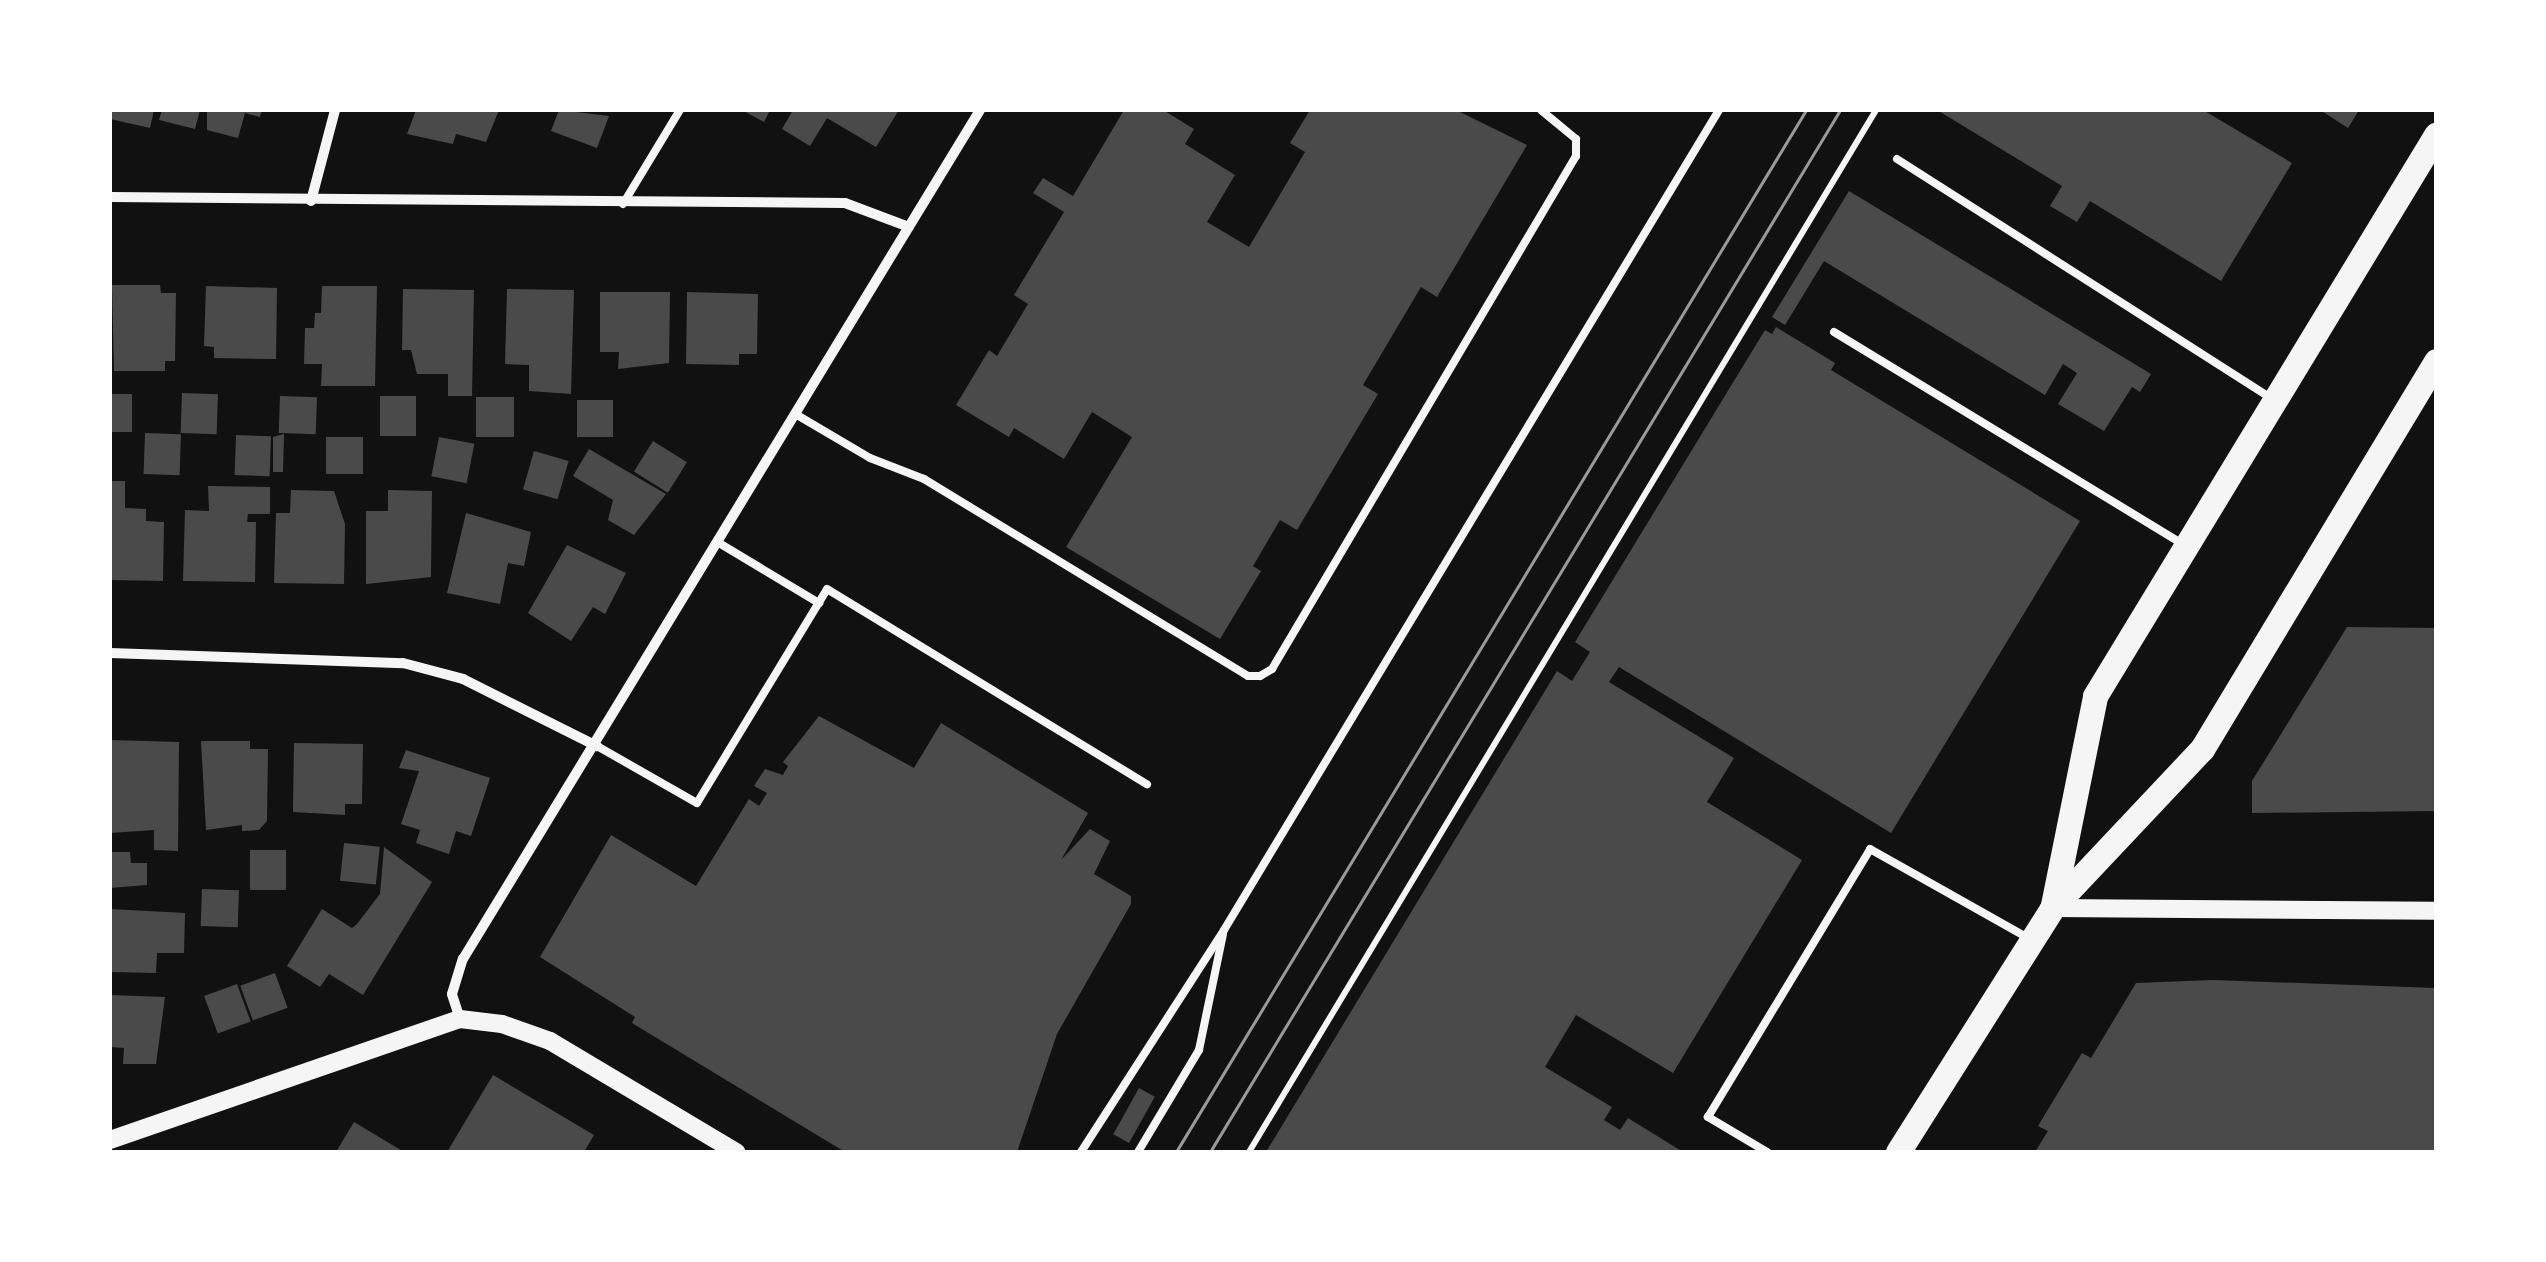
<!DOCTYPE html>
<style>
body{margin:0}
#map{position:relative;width:2546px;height:1262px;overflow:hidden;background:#111;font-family:"Golos Text",sans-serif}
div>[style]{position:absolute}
.building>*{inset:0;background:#4a4a4a;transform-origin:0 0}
.path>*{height:6px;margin:-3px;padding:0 3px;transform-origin:3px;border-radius:3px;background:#f5f5f5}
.service>*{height:8px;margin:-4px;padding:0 4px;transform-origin:4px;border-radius:4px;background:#f5f5f5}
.minor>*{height:10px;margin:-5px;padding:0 5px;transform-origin:5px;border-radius:5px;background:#f5f5f5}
.tertiary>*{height:18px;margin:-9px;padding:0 9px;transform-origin:9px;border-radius:9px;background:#f5f5f5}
.primary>*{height:25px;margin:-12.5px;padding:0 12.5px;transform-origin:12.5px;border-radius:12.5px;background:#f5f5f5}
.tram>*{height:2.5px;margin:-1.25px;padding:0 1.25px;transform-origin:1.25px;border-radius:1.25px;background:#9a9a9a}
span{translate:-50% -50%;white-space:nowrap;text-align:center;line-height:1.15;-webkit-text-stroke:8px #fff;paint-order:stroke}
.frame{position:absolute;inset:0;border:112px solid #fff;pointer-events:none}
</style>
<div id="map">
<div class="building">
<i style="clip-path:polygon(110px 110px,154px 110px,150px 128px,110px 119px)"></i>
<i style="clip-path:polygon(162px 110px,200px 110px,195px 129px,159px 120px)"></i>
<i style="clip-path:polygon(207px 110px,262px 110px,260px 117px,245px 113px,238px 138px,207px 130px)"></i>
<i style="clip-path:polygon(416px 110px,499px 110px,486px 142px,456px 134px,453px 144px,407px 134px)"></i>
<i style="clip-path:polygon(559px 110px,609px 116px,597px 148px,551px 131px)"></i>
<i style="clip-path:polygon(742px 110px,766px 110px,769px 112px,764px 122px)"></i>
<i style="clip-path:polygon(793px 110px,899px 110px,876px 147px,827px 118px,810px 146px,782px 129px)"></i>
<i style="clip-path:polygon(1124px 110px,1163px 110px,1194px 129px,1185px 144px,1235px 175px,1207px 222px,1249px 247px,1305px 152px,1290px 143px,1310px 110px,1456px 110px,1527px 145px,1437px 297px,1421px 287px,1363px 385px,1378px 394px,1297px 530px,1280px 520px,1253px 566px,1261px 571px,1220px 639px,1066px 547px,1132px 437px,1092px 412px,1064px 459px,1014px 428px,1009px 437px,956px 405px,989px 350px,997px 356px,1028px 304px,1014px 295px,1064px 212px,1033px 193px,1043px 178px,1073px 196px)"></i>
<i style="clip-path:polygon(1937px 110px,2203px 110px,2292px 163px,2221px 281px,2090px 201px,2077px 222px,2050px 206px,2062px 186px)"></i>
<i style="clip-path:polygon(2320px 110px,2359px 110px,2348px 128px)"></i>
<i style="clip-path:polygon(1849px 191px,2151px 374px,2140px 392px,2132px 387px,2104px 431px,2058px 404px,2077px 373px,2063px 364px,2045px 395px,1824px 261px,1785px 325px,1772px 317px)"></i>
<i style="clip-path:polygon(112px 285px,160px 285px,161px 293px,176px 293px,175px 361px,165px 361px,165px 371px,114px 371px)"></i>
<i style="clip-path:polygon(206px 286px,277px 288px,276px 359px,214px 358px,214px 347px,204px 346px)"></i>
<i style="clip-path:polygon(322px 286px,377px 286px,375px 386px,321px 386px,322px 364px,304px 364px,305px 328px,314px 328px,315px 313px,321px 313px)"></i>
<i style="clip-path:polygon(403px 289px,474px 290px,472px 396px,448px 396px,448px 374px,417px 374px,411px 350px,402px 350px)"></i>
<i style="clip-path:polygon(507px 289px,574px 290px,571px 394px,529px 391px,529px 365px,505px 364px)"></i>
<i style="clip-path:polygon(600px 292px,670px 292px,669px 363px,618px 369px,619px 352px,600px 352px)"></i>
<i style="clip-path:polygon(687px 292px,758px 294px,757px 354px,739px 354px,739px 365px,686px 364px)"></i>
<i style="clip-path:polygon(1776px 327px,1835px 363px,1831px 370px,2080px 521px,1891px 833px,1619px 667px,1609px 682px,1734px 758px,1707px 802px,1802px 860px,1673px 1073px,1576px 1015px,1545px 1067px,1612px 1107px,1604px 1120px,1620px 1130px,1628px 1118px,1683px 1152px,1266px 1152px,1557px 671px,1572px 681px,1590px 652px,1575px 642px,1765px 330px,1772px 334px)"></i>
<i style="left:182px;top:393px;width:36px;height:40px;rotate:2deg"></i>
<i style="left:110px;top:394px;width:22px;height:38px"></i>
<i style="left:280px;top:396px;width:37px;height:37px;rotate:2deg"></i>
<i style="left:380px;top:396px;width:36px;height:40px"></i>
<i style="left:476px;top:397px;width:38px;height:40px"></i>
<i style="left:577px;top:400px;width:36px;height:37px"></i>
<i style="left:145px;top:433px;width:36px;height:41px;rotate:2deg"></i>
<i style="clip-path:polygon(284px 434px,283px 472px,273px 472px,273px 437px)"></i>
<i style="left:236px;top:435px;width:35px;height:40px;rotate:2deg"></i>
<i style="left:326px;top:437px;width:37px;height:37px"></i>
<i style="left:439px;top:437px;width:36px;height:40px;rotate:11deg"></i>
<i style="left:653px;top:441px;width:40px;height:36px;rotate:32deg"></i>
<i style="clip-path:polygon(589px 449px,666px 494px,634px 535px,608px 520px,613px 500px,573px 476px)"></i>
<i style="left:534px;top:451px;width:36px;height:40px;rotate:16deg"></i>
<i style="clip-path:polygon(110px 481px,125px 481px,125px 508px,146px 509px,146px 521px,164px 522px,163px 581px,110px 580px)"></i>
<i style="clip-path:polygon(208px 486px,270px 487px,270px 514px,248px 514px,247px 522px,256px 522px,255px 582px,183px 581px,185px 510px,209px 511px)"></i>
<i style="clip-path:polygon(291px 490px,334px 491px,345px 524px,344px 584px,274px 583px,276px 513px,290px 513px)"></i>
<i style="clip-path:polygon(388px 490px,432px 491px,431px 577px,366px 584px,366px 511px,388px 511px)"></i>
<i style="clip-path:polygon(466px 513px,531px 532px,524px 566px,508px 563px,500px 604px,447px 593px)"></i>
<i style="clip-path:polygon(567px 545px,626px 573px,605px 614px,593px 607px,571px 641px,528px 613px)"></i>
<i style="clip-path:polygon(2347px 627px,2436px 628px,2436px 811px,2252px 813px,2252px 781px)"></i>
<i style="clip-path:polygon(819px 716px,914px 768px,941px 723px,1088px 813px,1061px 860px,1090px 829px,1110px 841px,1094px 874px,1131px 896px,1131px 904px,1057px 1034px,1017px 1152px,845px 1152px,632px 1023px,635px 1017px,540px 957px,611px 835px,696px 886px,749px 799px,759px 806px,767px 793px,754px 786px,765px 769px,783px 775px,788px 766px,783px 762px)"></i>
<i style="clip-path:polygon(111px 740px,179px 742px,178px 851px,154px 850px,154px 830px,110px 833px)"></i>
<i style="clip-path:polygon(201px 741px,250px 741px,250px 749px,268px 749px,267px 821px,259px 830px,242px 831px,242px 825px,206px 830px)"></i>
<i style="clip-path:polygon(294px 743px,363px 744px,362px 804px,345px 804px,345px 815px,293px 812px)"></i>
<i style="clip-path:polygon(406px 750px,490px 778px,471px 836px,456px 831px,449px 854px,416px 843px,420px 830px,401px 824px,419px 771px,399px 768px)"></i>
<i style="left:344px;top:843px;width:36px;height:38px;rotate:6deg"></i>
<i style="clip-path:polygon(384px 847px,432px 882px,363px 995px,329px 974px,320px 987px,287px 966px,322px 909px,352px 928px,357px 924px,380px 894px)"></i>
<i style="left:250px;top:850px;width:36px;height:40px"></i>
<i style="clip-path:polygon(110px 852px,130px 852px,131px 863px,147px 863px,147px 885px,110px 888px)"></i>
<i style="left:202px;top:889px;width:37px;height:37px;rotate:2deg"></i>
<i style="clip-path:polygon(110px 909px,185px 913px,184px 953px,157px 953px,156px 973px,110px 972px)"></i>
<i style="left:275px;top:973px;width:37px;height:37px;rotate:70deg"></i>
<i style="clip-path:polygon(2213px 980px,2436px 988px,2436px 1152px,2035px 1152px,2048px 1131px,2038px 1126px,2082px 1053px,2091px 1058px,2136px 983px)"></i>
<i style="left:237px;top:984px;width:40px;height:35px;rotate:70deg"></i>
<i style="clip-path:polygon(110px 995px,165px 997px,156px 1064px,123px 1064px,124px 1048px,110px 1047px)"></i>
<i style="clip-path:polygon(493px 1075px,594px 1135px,584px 1152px,447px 1152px)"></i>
<i style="left:1139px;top:1088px;width:18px;height:53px;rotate:29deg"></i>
<i style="clip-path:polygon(354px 1122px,404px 1152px,336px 1152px)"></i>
</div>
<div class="path">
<i style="left:1249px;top:1152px;width:1216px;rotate:-58.96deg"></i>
</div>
<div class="service">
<i style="left:1897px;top:159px;width:443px;rotate:32.6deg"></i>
<i style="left:623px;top:204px;width:110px;rotate:-58.8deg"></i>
<i style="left:1834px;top:332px;width:408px;rotate:31.3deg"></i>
<i style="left:797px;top:415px;width:85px;rotate:30.5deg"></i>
<i style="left:870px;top:458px;width:58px;rotate:21.3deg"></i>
<i style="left:924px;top:479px;width:379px;rotate:31.3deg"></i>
<i style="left:1248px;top:676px;width:12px"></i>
<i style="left:1260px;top:676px;width:14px;rotate:-30deg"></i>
<i style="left:1272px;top:669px;width:596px;rotate:-59.35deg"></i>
<i style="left:1576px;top:156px;width:17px;rotate:-90deg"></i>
<i style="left:1576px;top:139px;width:45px;rotate:-140.4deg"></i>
<i style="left:719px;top:543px;width:117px;rotate:31deg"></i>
<i style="left:597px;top:746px;width:115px;rotate:29.7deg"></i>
<i style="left:697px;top:803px;width:250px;rotate:-58.7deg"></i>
<i style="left:827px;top:589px;width:375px;rotate:31.4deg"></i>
<i style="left:1081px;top:1152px;width:264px;rotate:-57.2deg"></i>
<i style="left:1224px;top:930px;width:958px;rotate:-58.88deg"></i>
<i style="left:1138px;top:1152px;width:119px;rotate:-59.1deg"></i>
<i style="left:1199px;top:1050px;width:118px;rotate:-78.3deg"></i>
<i style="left:1767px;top:1152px;width:69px;rotate:-149.3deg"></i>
<i style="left:1708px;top:1117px;width:313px;rotate:-58.8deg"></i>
<i style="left:1870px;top:849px;width:181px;rotate:29.4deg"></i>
</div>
<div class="minor">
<i style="left:110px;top:197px;width:735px;rotate:0.47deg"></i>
<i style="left:845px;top:203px;width:68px;rotate:20.6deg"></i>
<i style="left:311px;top:201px;width:94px;rotate:-75.2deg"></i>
<i style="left:110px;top:653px;width:293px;rotate:2deg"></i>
<i style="left:403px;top:663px;width:62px;rotate:14.9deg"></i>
<i style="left:463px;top:679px;width:150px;rotate:26.6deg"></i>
<i style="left:460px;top:1019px;width:26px;rotate:-108deg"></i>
<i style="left:452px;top:994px;width:37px;rotate:-73deg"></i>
<i style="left:463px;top:959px;width:994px;rotate:-58.66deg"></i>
</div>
<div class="tertiary">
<i style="left:2052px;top:908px;width:384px;rotate:0.4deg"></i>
<i style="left:110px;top:1140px;width:370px;rotate:-19.1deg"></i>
<i style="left:460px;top:1019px;width:42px;rotate:6.8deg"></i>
<i style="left:502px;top:1024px;width:51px;rotate:19.5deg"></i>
<i style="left:550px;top:1041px;width:217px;rotate:30.8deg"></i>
</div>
<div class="primary">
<i style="left:2053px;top:905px;width:213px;rotate:-78.6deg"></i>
<i style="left:2095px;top:696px;width:657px;rotate:-58.71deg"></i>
<i style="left:1898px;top:1152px;width:289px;rotate:-57.7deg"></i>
<i style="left:2052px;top:908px;width:219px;rotate:-46.7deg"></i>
<i style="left:2202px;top:749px;width:453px;rotate:-58.9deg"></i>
</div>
<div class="tram">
<i style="left:1176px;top:1152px;width:1218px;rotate:-58.84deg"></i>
<i style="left:1210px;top:1152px;width:1218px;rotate:-58.84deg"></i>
</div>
<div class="frame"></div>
</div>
